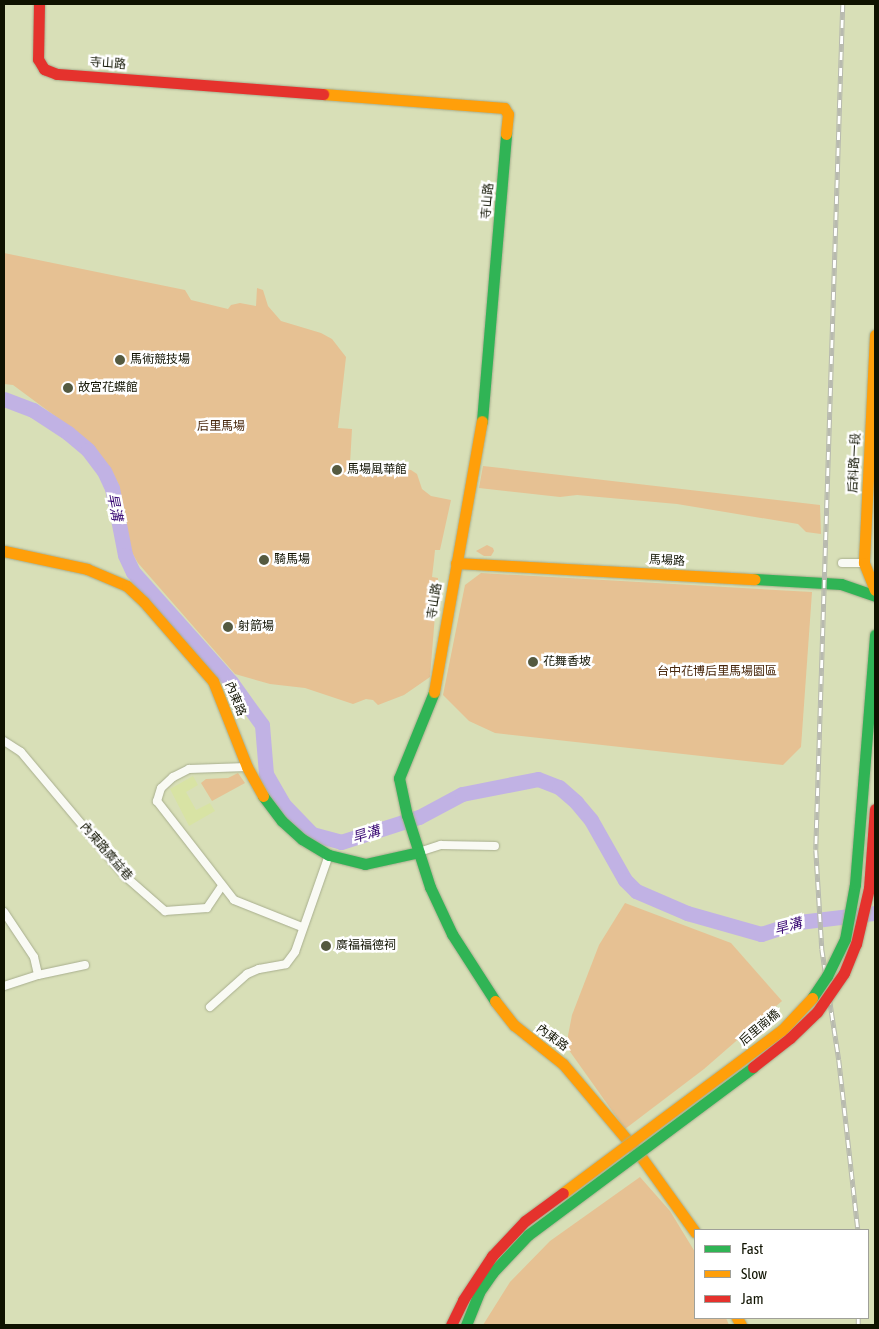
<!DOCTYPE html>
<meta charset="utf-8">
<style>
body{margin:0}
#map{position:relative;width:879px;height:1329px;overflow:hidden;background:#d8dfb7;font-family:"Asap Condensed","Noto Sans TC",sans-serif}
div>[style]{position:absolute}
.built>*{inset:0;background:#d8e3a4}
.green>*{inset:0;background:#e6c193}
.river>*{height:15px;margin:-7.5px;padding:0 7.5px;transform-origin:7.5px;border-radius:7.5px;background:#c1b2e4}
.roads{filter:drop-shadow(0 0 1px #a8ae8e) drop-shadow(0 0 1px #a8ae8e)}
.street>*{height:8px;margin:-4px;padding:0 4px;transform-origin:4px;border-radius:4px;background:#f9faf4}
.fast>*{height:11px;margin:-5.5px;padding:0 5.5px;transform-origin:5.5px;border-radius:5.5px;background:#30b455}
.slow>*{height:11px;margin:-5.5px;padding:0 5.5px;transform-origin:5.5px;border-radius:5.5px;background:#ff9f0a}
.jam>*{height:11px;margin:-5.5px;padding:0 5.5px;transform-origin:5.5px;border-radius:5.5px;background:#e5322d}
.rail>*{height:4.5px;margin-top:-2.25px;transform-origin:0;background:repeating-linear-gradient(90deg,#fff 0 8px,#b8baaf 0 16px);box-sizing:border-box;border-block:1px solid #b8baaf}
.bridges{filter:drop-shadow(0 0 1px #a8ae8e) drop-shadow(0 0 1px #a8ae8e)}
.fast-bridge>*{height:11px;margin:-5.5px;padding:0 5.5px;transform-origin:5.5px;border-radius:5.5px;background:#30b455}
.slow-bridge>*{height:11px;margin:-5.5px;padding:0 5.5px;transform-origin:5.5px;border-radius:5.5px;background:#ff9f0a}
.jam-bridge>*{height:11px;margin:-5.5px;padding:0 5.5px;transform-origin:5.5px;border-radius:5.5px;background:#e5322d}
.dots>*{width:14px;height:14px;translate:-50% -50%;box-sizing:border-box;border:2px solid #fff;border-radius:50%}
span{translate:-50% -50%;white-space:nowrap;text-align:center;line-height:1.15;-webkit-text-stroke:5px #fff;paint-order:stroke}
.street-label{font-size:12px;color:#0f1200}
.poi-label{font-size:12px;color:#0f1200}
.left{translate:0 -50%;text-align:left}
.park-label{font-size:12px;color:#48270c}
.water-label{font-size:14px;color:#3e0f77;font-style:italic}
.frame{position:absolute;inset:0;border:5px solid #0f1200;pointer-events:none}
.legend{position:absolute;left:694px;top:1229px;width:175px;height:90px;box-sizing:border-box;background:#fff;border:1px solid #9fa099;margin:0;padding:6px 9px;list-style:none;font-size:15px;color:#0f1200}
.legend li{display:flex;align-items:center;gap:10px;height:25px}
.legend b{width:25px;border:1px solid #9fa099}
</style>
<div id="map">
<div class="built">
<i style="clip-path:polygon(193px 776px,198px 785px,186px 792px,196px 810px,210px 803px,215px 811px,189px 826px,170px 789px)"></i>
</div>
<div class="green">
<i style="clip-path:polygon(4px 253px,185px 290px,191px 300px,228px 309px,231px 305px,240px 303px,256px 306px,257px 288px,263px 290px,268px 306px,281px 321px,321px 333px,332px 339px,346px 357px,338px 428px,352px 429px,350px 464px,411px 470px,417px 474px,422px 489px,431px 496px,451px 500px,440px 550px,435px 550px,434px 560px,432px 577px,438px 578px,430px 677px,404px 695px,378px 705px,373px 700px,366px 699px,353px 704px,305px 688px,270px 684px,235px 674px,138px 563px,131px 551px,119px 485px,110px 469px,78px 433px,13px 385px,4px 384px)"></i>
<i style="clip-path:polygon(483px 466px,820px 505px,821px 534px,806px 532px,798px 524px,677px 504px,577px 495px,560px 497px,479px 488px)"></i>
<i style="clip-path:polygon(487px 545px,493px 548px,494px 551px,491px 556px,484px 556px,476px 551px)"></i>
<i style="clip-path:polygon(481px 573px,812px 592px,801px 747px,783px 765px,495px 733px,469px 721px,443px 695px,465px 585px)"></i>
<i style="clip-path:polygon(238px 773px,245px 783px,212px 801px,201px 783px,206px 779px,228px 778px)"></i>
<i style="clip-path:polygon(625px 903px,731px 943px,782px 1001px,704px 1069px,625px 1129px,566px 1046px,572px 1015px,599px 945px)"></i>
<i style="clip-path:polygon(640px 1177px,670px 1211px,695px 1252px,695px 1318px,726px 1318px,729px 1325px,483px 1325px,510px 1282px,550px 1241px)"></i>
</div>
<div class="river">
<i style="left:4px;top:399px;width:31px;rotate:21deg"></i>
<i style="left:33px;top:410px;width:42px;rotate:33.3deg"></i>
<i style="left:68px;top:433px;width:26px;rotate:40deg"></i>
<i style="left:88px;top:450px;width:26px;rotate:53deg"></i>
<i style="left:104px;top:471px;width:19px;rotate:65deg"></i>
<i style="left:112px;top:488px;width:68px;rotate:79deg"></i>
<i style="left:125px;top:555px;width:19px;rotate:65deg"></i>
<i style="left:133px;top:572px;width:147px;rotate:48.3deg"></i>
<i style="left:231px;top:682px;width:53px;rotate:54.2deg"></i>
<i style="left:262px;top:725px;width:49px;rotate:85.3deg"></i>
<i style="left:266px;top:774px;width:34px;rotate:60deg"></i>
<i style="left:283px;top:804px;width:42px;rotate:46deg"></i>
<i style="left:312px;top:834px;width:30px;rotate:15deg"></i>
<i style="left:341px;top:842px;width:82px;rotate:-17.8deg"></i>
<i style="left:419px;top:817px;width:49px;rotate:-28.1deg"></i>
<i style="left:462px;top:794px;width:77px;rotate:-11.2deg"></i>
<i style="left:538px;top:779px;width:22px;rotate:21deg"></i>
<i style="left:559px;top:787px;width:23px;rotate:41deg"></i>
<i style="left:576px;top:802px;width:23px;rotate:50deg"></i>
<i style="left:591px;top:820px;width:69px;rotate:60.5deg"></i>
<i style="left:625px;top:880px;width:16px;rotate:45deg"></i>
<i style="left:636px;top:891px;width:56px;rotate:23.3deg"></i>
<i style="left:687px;top:913px;width:77px;rotate:15.8deg"></i>
<i style="left:761px;top:934px;width:40px;rotate:-18deg"></i>
<i style="left:799px;top:922px;width:77px;rotate:-6.8deg"></i>
</div>
<div class="roads">
<div class="street">
<i style="left:842px;top:563px;width:22px"></i>
<i style="left:4px;top:741px;width:20px;rotate:33deg"></i>
<i style="left:21px;top:752px;width:163px;rotate:50deg"></i>
<i style="left:126px;top:877px;width:52px;rotate:41.1deg"></i>
<i style="left:165px;top:911px;width:42px;rotate:-4.1deg"></i>
<i style="left:207px;top:908px;width:27px;rotate:-56deg"></i>
<i style="left:247px;top:767px;width:58px;rotate:178deg"></i>
<i style="left:189px;top:769px;width:18px;rotate:153deg"></i>
<i style="left:173px;top:777px;width:16px;rotate:137deg"></i>
<i style="left:161px;top:788px;width:14px;rotate:107deg"></i>
<i style="left:157px;top:801px;width:125px;rotate:52.1deg"></i>
<i style="left:234px;top:900px;width:73px;rotate:21.7deg"></i>
<i style="left:419px;top:852px;width:23px;rotate:-18deg"></i>
<i style="left:441px;top:845px;width:54px;rotate:1.1deg"></i>
<i style="left:4px;top:912px;width:54px;rotate:56.3deg"></i>
<i style="left:34px;top:957px;width:18px;rotate:77deg"></i>
<i style="left:38px;top:975px;width:36px;rotate:162deg"></i>
<i style="left:38px;top:975px;width:48px;rotate:-12deg"></i>
<i style="left:210px;top:1007px;width:50px;rotate:-41.7deg"></i>
<i style="left:247px;top:974px;width:13px;rotate:-23deg"></i>
<i style="left:259px;top:969px;width:27px;rotate:-10deg"></i>
<i style="left:286px;top:964px;width:15px;rotate:-53deg"></i>
<i style="left:295px;top:952px;width:103px;rotate:-70.7deg"></i>
</div>
<div class="fast">
<i style="left:482px;top:421px;width:288px;rotate:-85.2deg"></i>
<i style="left:755px;top:579px;width:86px;rotate:3.3deg"></i>
<i style="left:841px;top:584px;width:36px;rotate:19deg"></i>
<i style="left:434px;top:692px;width:93px;rotate:112.1deg"></i>
<i style="left:399px;top:778px;width:38px;rotate:78deg"></i>
<i style="left:407px;top:815px;width:76px;rotate:72.3deg"></i>
<i style="left:430px;top:887px;width:52px;rotate:64.9deg"></i>
<i style="left:452px;top:934px;width:80px;rotate:57.3deg"></i>
<i style="left:263px;top:796px;width:31px;rotate:53deg"></i>
<i style="left:282px;top:821px;width:27px;rotate:42deg"></i>
<i style="left:302px;top:839px;width:31px;rotate:31deg"></i>
<i style="left:329px;top:855px;width:37px;rotate:14deg"></i>
<i style="left:365px;top:864px;width:55px;rotate:-12.5deg"></i>
</div>
<div class="slow">
<i style="left:323px;top:94px;width:182px;rotate:4.4deg"></i>
<i style="left:504px;top:108px;width:7px;rotate:56deg"></i>
<i style="left:508px;top:114px;width:20px;rotate:96deg"></i>
<i style="left:875px;top:335px;width:228px;rotate:92.8deg"></i>
<i style="left:864px;top:563px;width:29px;rotate:68deg"></i>
<i style="left:4px;top:551px;width:85px;rotate:12.2deg"></i>
<i style="left:87px;top:569px;width:43px;rotate:23deg"></i>
<i style="left:127px;top:586px;width:23px;rotate:43deg"></i>
<i style="left:144px;top:602px;width:105px;rotate:48.9deg"></i>
<i style="left:213px;top:681px;width:92px;rotate:68.4deg"></i>
<i style="left:247px;top:767px;width:33px;rotate:61deg"></i>
<i style="left:456px;top:563px;width:299px;rotate:3.1deg"></i>
<i style="left:434px;top:692px;width:275px;rotate:-80deg"></i>
<i style="left:495px;top:1001px;width:31px;rotate:52deg"></i>
<i style="left:514px;top:1025px;width:63px;rotate:38.5deg"></i>
<i style="left:563px;top:1064px;width:118px;rotate:49.8deg"></i>
<i style="left:639px;top:1154px;width:96px;rotate:54.3deg"></i>
<i style="left:737px;top:1318px;width:8px;rotate:60deg"></i>
</div>
<div class="jam">
<i style="left:39px;top:4px;width:55px;rotate:91deg"></i>
<i style="left:38px;top:59px;width:12px;rotate:59deg"></i>
<i style="left:44px;top:69px;width:14px;rotate:21deg"></i>
<i style="left:57px;top:74px;width:267px;rotate:4.3deg"></i>
</div>
</div>
<div class="rail">
<i style="left:843px;top:4px;width:846px;rotate:91.83deg"></i>
<i style="left:816px;top:850px;width:99px;rotate:86.5deg"></i>
<i style="left:822px;top:949px;width:112px;rotate:81.3deg"></i>
<i style="left:839px;top:1060px;width:171px;rotate:83.6deg"></i>
<i style="left:858px;top:1325px;width:7px;rotate:-90deg"></i>
</div>
<div class="bridges">
<div class="fast-bridge">
<i style="left:812px;top:998px;width:27px;rotate:-56deg"></i>
<i style="left:827px;top:976px;width:41px;rotate:-64.1deg"></i>
<i style="left:845px;top:939px;width:56px;rotate:-79.7deg"></i>
<i style="left:855px;top:884px;width:250px;rotate:-85.4deg"></i>
<i style="left:466px;top:1325px;width:35px;rotate:-68deg"></i>
<i style="left:479px;top:1292px;width:24px;rotate:-55deg"></i>
<i style="left:493px;top:1272px;width:51px;rotate:-46.6deg"></i>
<i style="left:528px;top:1235px;width:281px;rotate:-36.7deg"></i>
</div>
<div class="slow-bridge">
<i style="left:563px;top:1193px;width:273px;rotate:-36.7deg"></i>
<i style="left:782px;top:1030px;width:44px;rotate:-46.8deg"></i>
</div>
<div class="jam-bridge">
<i style="left:753px;top:1067px;width:47px;rotate:-38.1deg"></i>
<i style="left:790px;top:1038px;width:37px;rotate:-44deg"></i>
<i style="left:817px;top:1012px;width:47px;rotate:-55.3deg"></i>
<i style="left:844px;top:973px;width:31px;rotate:-68deg"></i>
<i style="left:856px;top:944px;width:57px;rotate:-76.9deg"></i>
<i style="left:869px;top:888px;width:79px;rotate:-85.7deg"></i>
<i style="left:451px;top:1325px;width:28px;rotate:-64deg"></i>
<i style="left:463px;top:1300px;width:53px;rotate:-56.6deg"></i>
<i style="left:492px;top:1256px;width:48px;rotate:-46.7deg"></i>
<i style="left:525px;top:1221px;width:47px;rotate:-36.4deg"></i>
</div>
</div>
<div class="dots">
<i style="left:120px;top:360px;background:#555a40"></i>
<i style="left:68px;top:388px;background:#555a40"></i>
<i style="left:337px;top:470px;background:#555a40"></i>
<i style="left:264px;top:560px;background:#555a40"></i>
<i style="left:228px;top:627px;background:#555a40"></i>
<i style="left:533px;top:662px;background:#555a40"></i>
<i style="left:326px;top:946px;background:#555a40"></i>
</div>
<div class="street-label">
<span style="left:108px;top:64px;rotate:4deg">寺山路</span>
<span style="left:488px;top:201px;rotate:-85deg">寺山路</span>
<span style="left:855px;top:463px;rotate:-87deg">后科路一段</span>
<span style="left:667px;top:561px;rotate:3deg">馬場路</span>
<span style="left:435px;top:601px;rotate:-81deg">寺山路</span>
<span style="left:235px;top:699px;rotate:68deg">內東路</span>
<span style="left:106px;top:852px;rotate:49deg">內東路廣益巷</span>
<span style="left:760px;top:1028px;rotate:-40deg">后里南橋</span>
<span style="left:552px;top:1038px;rotate:37deg">內東路</span>
</div>
<div class="poi-label">
<span class="left" style="left:130px;top:360px">馬術競技場</span>
<span class="left" style="left:78px;top:388px">故宮花蝶館</span>
<span class="left" style="left:347px;top:470px">馬場風華館</span>
<span class="left" style="left:274px;top:560px">騎馬場</span>
<span class="left" style="left:238px;top:627px">射箭場</span>
<span class="left" style="left:543px;top:662px">花舞香坡</span>
<span class="left" style="left:336px;top:946px">廣福福德祠</span>
</div>
<div class="park-label">
<span style="left:221px;top:427px">后里馬場</span>
<span style="left:717px;top:672px">台中花博后里馬場園區</span>
</div>
<div class="water-label">
<span style="left:115px;top:507px;rotate:79deg">旱溝</span>
<span style="left:366px;top:834px;rotate:-17deg">旱溝</span>
<span style="left:788px;top:926px;rotate:-15deg">旱溝</span>
</div>
<div class="frame"></div>
<ul class="legend">
<li><b style="height:6px;background:#30b455"></b>Fast</li>
<li><b style="height:6px;background:#ff9f0a"></b>Slow</li>
<li><b style="height:6px;background:#e5322d"></b>Jam</li>
</ul>
</div>
